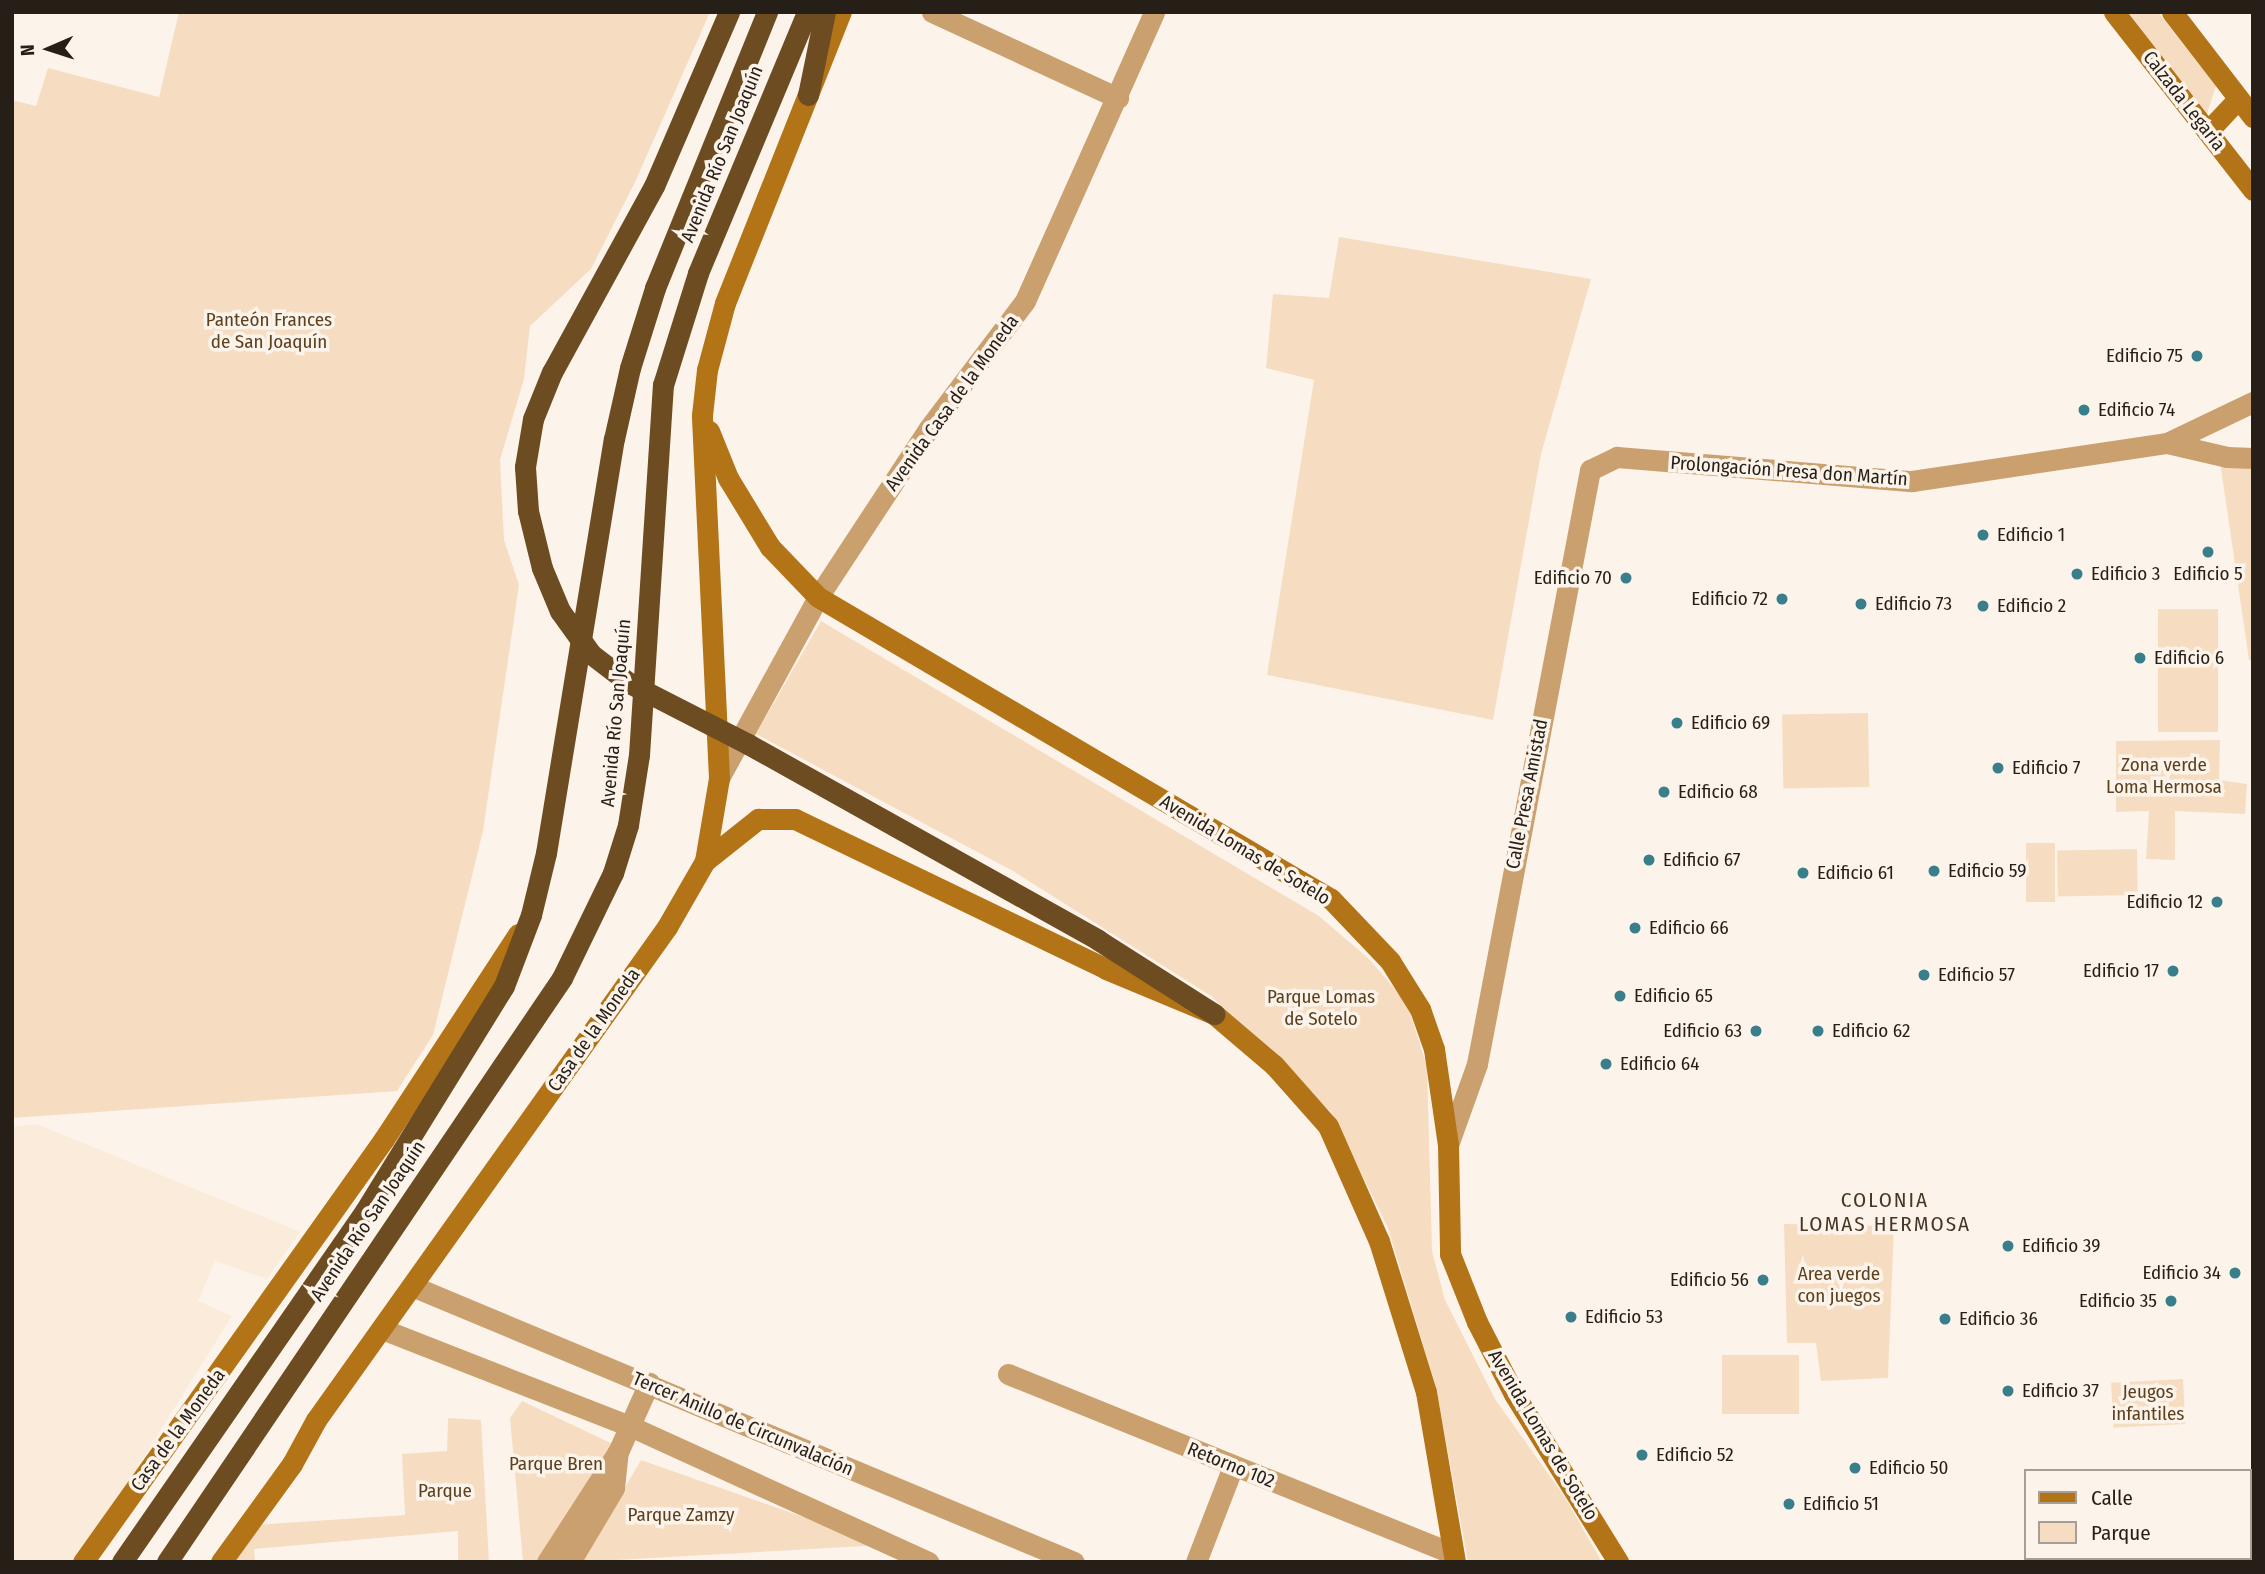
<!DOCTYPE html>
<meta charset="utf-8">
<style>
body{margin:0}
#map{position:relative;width:2265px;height:1574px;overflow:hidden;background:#fcf4eb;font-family:"Fira Sans Condensed",sans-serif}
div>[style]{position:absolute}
.built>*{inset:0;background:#fbebda}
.green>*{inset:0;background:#f6ddc2;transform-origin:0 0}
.minor>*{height:21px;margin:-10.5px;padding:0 10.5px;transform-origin:10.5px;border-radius:10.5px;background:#cba06f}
.tertiary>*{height:21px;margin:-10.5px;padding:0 10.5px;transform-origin:10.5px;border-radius:10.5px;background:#cba06f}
.secondary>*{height:21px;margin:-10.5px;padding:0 10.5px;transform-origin:10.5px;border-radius:10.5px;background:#b37418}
.motorway>*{height:21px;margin:-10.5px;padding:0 10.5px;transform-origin:10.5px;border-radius:10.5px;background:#6e4c22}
.dots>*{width:19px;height:19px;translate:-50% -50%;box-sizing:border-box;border:4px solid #fcf4eb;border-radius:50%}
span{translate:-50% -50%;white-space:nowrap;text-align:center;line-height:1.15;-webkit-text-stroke:7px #fcf4eb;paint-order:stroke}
.street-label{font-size:19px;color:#261f17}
.park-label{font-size:19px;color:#5d411f}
.poi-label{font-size:19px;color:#261f17}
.right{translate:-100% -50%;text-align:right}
.left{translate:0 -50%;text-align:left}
.neighbourhood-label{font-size:21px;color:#473725;letter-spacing:2px}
.frame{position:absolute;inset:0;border:14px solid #261f17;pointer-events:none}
.legend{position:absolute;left:2024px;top:1469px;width:228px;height:91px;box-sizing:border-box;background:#fcf4eb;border:2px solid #a69f96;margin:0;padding:9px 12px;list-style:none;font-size:21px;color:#261f17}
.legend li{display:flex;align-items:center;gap:14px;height:35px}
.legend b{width:35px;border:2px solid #a69f96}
.north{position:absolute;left:14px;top:14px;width:70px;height:70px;-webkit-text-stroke:5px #fcf4eb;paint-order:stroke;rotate:267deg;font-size:19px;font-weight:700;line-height:28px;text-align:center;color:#261f17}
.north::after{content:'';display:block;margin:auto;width:24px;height:32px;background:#261f17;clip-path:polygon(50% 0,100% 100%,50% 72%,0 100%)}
</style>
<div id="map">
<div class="built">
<i style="clip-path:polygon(37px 1124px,300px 1232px,267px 1279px,215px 1261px,198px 1301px,232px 1316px,78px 1562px,12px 1561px,12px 1127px)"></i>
</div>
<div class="green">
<i style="clip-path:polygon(179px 12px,710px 12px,636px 180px,591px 269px,530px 326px,524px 379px,500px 460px,504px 540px,519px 585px,483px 831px,433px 1035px,397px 1091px,12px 1118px,12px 100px,36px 106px,48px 68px,159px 97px)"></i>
<i style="clip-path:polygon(2123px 12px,2158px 12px,2216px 86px,2204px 123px)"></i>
<i style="clip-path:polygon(1339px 237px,1591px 279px,1541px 454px,1493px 720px,1267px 675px,1314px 380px,1266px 368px,1273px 294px,1329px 298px)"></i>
<i style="clip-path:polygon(2219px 455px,2253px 465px,2253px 660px,2249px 660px)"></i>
<i style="left:2218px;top:609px;width:123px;height:60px;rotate:90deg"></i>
<i style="clip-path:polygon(821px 621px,1319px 916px,1369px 959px,1407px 1003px,1427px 1067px,1432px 1251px,1445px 1300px,1495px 1399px,1564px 1496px,1602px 1562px,1468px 1562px,1436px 1387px,1388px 1228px,1332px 1113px,1211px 996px,1013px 871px,756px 734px)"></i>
<i style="left:1868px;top:713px;width:74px;height:86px;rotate:89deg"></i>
<i style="clip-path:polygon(2220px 740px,2219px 780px,2247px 784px,2245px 814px,2175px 811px,2175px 860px,2146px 859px,2149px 811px,2116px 812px,2116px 741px)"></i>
<i style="left:2026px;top:843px;width:29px;height:59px"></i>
<i style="left:2137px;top:849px;width:46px;height:80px;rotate:89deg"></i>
<i style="clip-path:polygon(1784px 1224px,1894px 1226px,1888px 1378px,1821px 1381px,1816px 1343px,1787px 1343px)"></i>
<i style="left:1799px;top:1355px;width:59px;height:77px;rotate:90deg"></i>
<i style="left:2183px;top:1379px;width:45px;height:72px;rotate:87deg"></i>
<i style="clip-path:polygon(522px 1401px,617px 1446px,542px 1562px,523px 1562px,510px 1418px)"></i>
<i style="clip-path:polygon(448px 1418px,481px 1420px,489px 1562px,458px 1562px,458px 1531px,254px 1549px,255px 1562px,226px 1562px,253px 1525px,405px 1515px,402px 1454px,447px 1451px)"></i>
<i style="clip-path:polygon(641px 1460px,883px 1545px,581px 1562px)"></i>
</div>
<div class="minor">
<i style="left:932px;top:12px;width:205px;rotate:24.8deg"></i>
<i style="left:2167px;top:443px;width:62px;rotate:13.1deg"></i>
<i style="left:2227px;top:457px;width:26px;rotate:2deg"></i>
<i style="left:1448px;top:1145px;width:86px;rotate:-70.3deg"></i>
<i style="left:1477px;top:1064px;width:605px;rotate:-79.23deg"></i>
<i style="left:1590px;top:470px;width:30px;rotate:-26deg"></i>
<i style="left:1617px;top:457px;width:296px;rotate:4.7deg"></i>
<i style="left:1912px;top:481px;width:258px;rotate:-8.5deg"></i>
<i style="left:2167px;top:443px;width:95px;rotate:-25.5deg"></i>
<i style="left:412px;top:1286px;width:717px;rotate:22.63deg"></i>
<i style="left:382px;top:1329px;width:266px;rotate:21.4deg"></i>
<i style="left:630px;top:1426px;width:328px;rotate:24.5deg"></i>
<i style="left:1008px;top:1374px;width:480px;rotate:22deg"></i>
<i style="left:547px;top:1562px;width:131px;rotate:-57.2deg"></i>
<i style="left:618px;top:1452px;width:76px;rotate:-65.8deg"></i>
<i style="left:570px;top:1562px;width:86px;rotate:-59.3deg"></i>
<i style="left:614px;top:1488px;width:36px;rotate:-84deg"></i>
<i style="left:1196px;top:1562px;width:103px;rotate:-68.9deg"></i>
</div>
<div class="tertiary">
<i style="left:719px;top:778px;width:206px;rotate:-61.3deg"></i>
<i style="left:818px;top:597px;width:202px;rotate:-56.7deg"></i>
<i style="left:929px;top:428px;width:159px;rotate:-52.9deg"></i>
<i style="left:1025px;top:301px;width:316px;rotate:-65.9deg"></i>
</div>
<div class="secondary">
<i style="left:2114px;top:12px;width:226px;rotate:52deg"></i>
<i style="left:2172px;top:12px;width:133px;rotate:52.4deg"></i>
<i style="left:2208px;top:131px;width:44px;rotate:-46.8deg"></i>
<i style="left:709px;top:431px;width:51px;rotate:68deg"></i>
<i style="left:728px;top:478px;width:81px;rotate:58.7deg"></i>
<i style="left:770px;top:547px;width:69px;rotate:46.2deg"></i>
<i style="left:818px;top:597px;width:595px;rotate:30.49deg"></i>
<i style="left:1331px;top:899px;width:86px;rotate:46.4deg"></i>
<i style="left:1390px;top:961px;width:57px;rotate:58deg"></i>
<i style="left:1420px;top:1009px;width:42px;rotate:70.7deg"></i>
<i style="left:1434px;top:1049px;width:97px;rotate:81.7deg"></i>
<i style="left:1448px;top:1145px;width:109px;rotate:88.9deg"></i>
<i style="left:1450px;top:1254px;width:73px;rotate:68.3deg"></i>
<i style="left:1477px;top:1322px;width:81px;rotate:62.8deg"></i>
<i style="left:1514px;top:1394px;width:198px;rotate:58.2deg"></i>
<i style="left:705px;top:861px;width:68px;rotate:-38.4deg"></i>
<i style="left:758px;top:819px;width:37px"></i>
<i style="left:795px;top:819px;width:345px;rotate:25.7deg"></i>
<i style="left:1106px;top:969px;width:117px;rotate:22.6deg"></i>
<i style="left:1214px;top:1014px;width:79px;rotate:40.4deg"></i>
<i style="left:1274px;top:1065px;width:81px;rotate:48.5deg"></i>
<i style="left:1328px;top:1126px;width:126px;rotate:66.1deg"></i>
<i style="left:1379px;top:1241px;width:158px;rotate:72.7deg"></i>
<i style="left:1426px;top:1392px;width:172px;rotate:80.3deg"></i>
<i style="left:83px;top:1562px;width:519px;rotate:-54.56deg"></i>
<i style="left:384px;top:1139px;width:245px;rotate:-56.8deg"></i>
<i style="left:221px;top:1562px;width:121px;rotate:-54.1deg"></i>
<i style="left:292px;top:1464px;width:50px;rotate:-61.4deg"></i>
<i style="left:316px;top:1420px;width:605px;rotate:-54.55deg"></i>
<i style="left:667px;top:927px;width:76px;rotate:-60.1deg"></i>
<i style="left:705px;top:861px;width:84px;rotate:-80.4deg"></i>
<i style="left:719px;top:778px;width:363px;rotate:-92.7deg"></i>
<i style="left:702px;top:415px;width:45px;rotate:-83.7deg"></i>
<i style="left:707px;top:370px;width:69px;rotate:-75deg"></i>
<i style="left:725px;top:303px;width:313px;rotate:-68.3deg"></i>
</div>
<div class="motorway">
<i style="left:729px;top:12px;width:189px;rotate:113.3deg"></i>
<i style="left:654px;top:186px;width:212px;rotate:118.7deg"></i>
<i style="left:552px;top:372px;width:51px;rotate:112deg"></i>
<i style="left:533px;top:419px;width:49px;rotate:99.5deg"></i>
<i style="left:525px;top:467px;width:44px;rotate:86.1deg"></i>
<i style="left:528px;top:511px;width:59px;rotate:76.2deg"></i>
<i style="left:542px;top:568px;width:47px;rotate:67.3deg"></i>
<i style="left:560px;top:611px;width:53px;rotate:54.2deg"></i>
<i style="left:591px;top:654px;width:48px;rotate:37.3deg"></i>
<i style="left:629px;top:683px;width:134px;rotate:27.1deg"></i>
<i style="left:748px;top:744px;width:401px;rotate:29.2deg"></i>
<i style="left:1098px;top:940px;width:138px;rotate:32.5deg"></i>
<i style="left:808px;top:95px;width:85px;rotate:-78.4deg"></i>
<i style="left:122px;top:1562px;width:427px;rotate:-55.3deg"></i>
<i style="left:365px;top:1211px;width:264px;rotate:-58.3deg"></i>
<i style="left:504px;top:986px;width:76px;rotate:-69.2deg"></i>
<i style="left:531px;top:915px;width:64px;rotate:-76.4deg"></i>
<i style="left:546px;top:853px;width:420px;rotate:-80.7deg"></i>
<i style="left:614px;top:439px;width:73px;rotate:-77.3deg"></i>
<i style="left:630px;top:368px;width:84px;rotate:-72.6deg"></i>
<i style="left:655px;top:288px;width:298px;rotate:-67.9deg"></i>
<i style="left:167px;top:1562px;width:705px;rotate:-55.93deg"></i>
<i style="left:562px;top:978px;width:117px;rotate:-64.1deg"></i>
<i style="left:613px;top:873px;width:50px;rotate:-72.6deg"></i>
<i style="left:628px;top:825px;width:71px;rotate:-81.1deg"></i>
<i style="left:639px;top:755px;width:371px;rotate:-86.3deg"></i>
<i style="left:663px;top:385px;width:117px;rotate:-72.6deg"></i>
<i style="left:698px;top:273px;width:283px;rotate:-67.3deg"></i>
</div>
<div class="dots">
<i style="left:2197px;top:356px;background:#397f8b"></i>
<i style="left:2084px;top:410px;background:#397f8b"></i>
<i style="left:1983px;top:535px;background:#397f8b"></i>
<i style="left:2208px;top:552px;background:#397f8b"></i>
<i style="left:2077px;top:574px;background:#397f8b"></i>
<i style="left:1626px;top:578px;background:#397f8b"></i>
<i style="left:1782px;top:599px;background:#397f8b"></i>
<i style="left:1861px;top:604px;background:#397f8b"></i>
<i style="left:1983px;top:606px;background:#397f8b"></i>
<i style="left:2140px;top:658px;background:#397f8b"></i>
<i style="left:1677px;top:723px;background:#397f8b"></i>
<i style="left:1998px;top:768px;background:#397f8b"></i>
<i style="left:1664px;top:792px;background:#397f8b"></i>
<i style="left:1649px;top:860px;background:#397f8b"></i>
<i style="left:1934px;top:871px;background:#397f8b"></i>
<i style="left:1803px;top:873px;background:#397f8b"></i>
<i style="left:2217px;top:902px;background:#397f8b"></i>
<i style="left:1635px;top:928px;background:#397f8b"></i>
<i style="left:2173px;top:971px;background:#397f8b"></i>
<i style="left:1924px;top:975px;background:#397f8b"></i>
<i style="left:1620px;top:996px;background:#397f8b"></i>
<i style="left:1756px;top:1031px;background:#397f8b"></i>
<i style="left:1818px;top:1031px;background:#397f8b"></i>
<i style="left:1606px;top:1064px;background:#397f8b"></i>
<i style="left:2008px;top:1246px;background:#397f8b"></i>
<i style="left:2235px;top:1273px;background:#397f8b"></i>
<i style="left:1763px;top:1280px;background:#397f8b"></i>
<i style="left:2171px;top:1301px;background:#397f8b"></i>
<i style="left:1571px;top:1317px;background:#397f8b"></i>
<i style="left:1945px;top:1319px;background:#397f8b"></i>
<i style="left:2008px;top:1391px;background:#397f8b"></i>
<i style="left:1642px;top:1455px;background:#397f8b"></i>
<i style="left:1855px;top:1468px;background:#397f8b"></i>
<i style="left:1789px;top:1504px;background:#397f8b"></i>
</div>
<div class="street-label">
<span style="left:2184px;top:101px;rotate:52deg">Calzada Legaria</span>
<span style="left:722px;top:154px;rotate:-68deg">Avenida Río San Joaquín</span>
<span style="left:952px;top:403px;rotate:-54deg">Avenida Casa de la Moneda</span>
<span style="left:1789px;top:471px;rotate:4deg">Prolongación Presa don Martín</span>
<span style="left:616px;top:713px;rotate:-85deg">Avenida Río San Joaquín</span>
<span style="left:1527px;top:794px;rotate:-79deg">Calle Presa Amistad</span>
<span style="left:1245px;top:850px;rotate:31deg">Avenida Lomas de Sotelo</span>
<span style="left:594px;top:1030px;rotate:-55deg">Casa de la Moneda</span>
<span style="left:368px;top:1221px;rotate:-56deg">Avenida Río San Joaquín</span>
<span style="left:743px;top:1424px;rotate:23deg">Tercer Anillo de Circunvalación</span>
<span style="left:178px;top:1430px;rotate:-54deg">Casa de la Moneda</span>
<span style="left:1543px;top:1435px;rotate:59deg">Avenida Lomas de Sotelo</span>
<span style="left:1231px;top:1465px;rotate:22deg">Retorno 102</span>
</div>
<div class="park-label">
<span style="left:269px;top:331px">Panteón Frances<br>de San Joaquín</span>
<span style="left:2164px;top:776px">Zona verde<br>Loma Hermosa</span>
<span style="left:1321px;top:1008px">Parque Lomas<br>de Sotelo</span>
<span style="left:1839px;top:1285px">Area verde<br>con juegos</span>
<span style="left:2148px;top:1403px">Jeugos<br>infantiles</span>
<span style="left:556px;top:1464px">Parque Bren</span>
<span style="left:445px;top:1491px">Parque</span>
<span style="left:681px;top:1515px">Parque Zamzy</span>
</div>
<div class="poi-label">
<span class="right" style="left:2183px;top:356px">Edificio 75</span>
<span class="left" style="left:2098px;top:410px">Edificio 74</span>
<span class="left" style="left:1997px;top:535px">Edificio 1</span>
<span class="left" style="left:2091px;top:574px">Edificio 3</span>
<span style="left:2208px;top:574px">Edificio 5</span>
<span class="right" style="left:1612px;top:578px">Edificio 70</span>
<span class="right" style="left:1768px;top:599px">Edificio 72</span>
<span class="left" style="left:1875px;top:604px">Edificio 73</span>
<span class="left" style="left:1997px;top:606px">Edificio 2</span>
<span class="left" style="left:2154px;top:658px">Edificio 6</span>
<span class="left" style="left:1691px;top:723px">Edificio 69</span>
<span class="left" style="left:2012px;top:768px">Edificio 7</span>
<span class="left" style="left:1678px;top:792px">Edificio 68</span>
<span class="left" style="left:1663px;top:860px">Edificio 67</span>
<span class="left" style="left:1948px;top:871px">Edificio 59</span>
<span class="left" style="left:1817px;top:873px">Edificio 61</span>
<span class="right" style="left:2203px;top:902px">Edificio 12</span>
<span class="left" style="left:1649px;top:928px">Edificio 66</span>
<span class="right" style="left:2159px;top:971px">Edificio 17</span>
<span class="left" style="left:1938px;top:975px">Edificio 57</span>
<span class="left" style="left:1634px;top:996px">Edificio 65</span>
<span class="right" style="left:1742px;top:1031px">Edificio 63</span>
<span class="left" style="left:1832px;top:1031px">Edificio 62</span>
<span class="left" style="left:1620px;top:1064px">Edificio 64</span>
<span class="left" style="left:2022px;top:1246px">Edificio 39</span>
<span class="right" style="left:2221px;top:1273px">Edificio 34</span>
<span class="right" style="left:1749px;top:1280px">Edificio 56</span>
<span class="right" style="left:2157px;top:1301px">Edificio 35</span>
<span class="left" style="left:1585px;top:1317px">Edificio 53</span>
<span class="left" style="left:1959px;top:1319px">Edificio 36</span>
<span class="left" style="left:2022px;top:1391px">Edificio 37</span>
<span class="left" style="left:1656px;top:1455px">Edificio 52</span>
<span class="left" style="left:1869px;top:1468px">Edificio 50</span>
<span class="left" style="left:1803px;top:1504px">Edificio 51</span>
</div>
<div class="neighbourhood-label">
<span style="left:1885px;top:1212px">COLONIA<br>LOMAS HERMOSA</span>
</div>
<div class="frame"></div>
<ul class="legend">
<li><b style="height:9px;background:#b37418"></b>Calle</li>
<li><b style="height:19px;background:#f6ddc2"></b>Parque</li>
</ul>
<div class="north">N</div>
</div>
